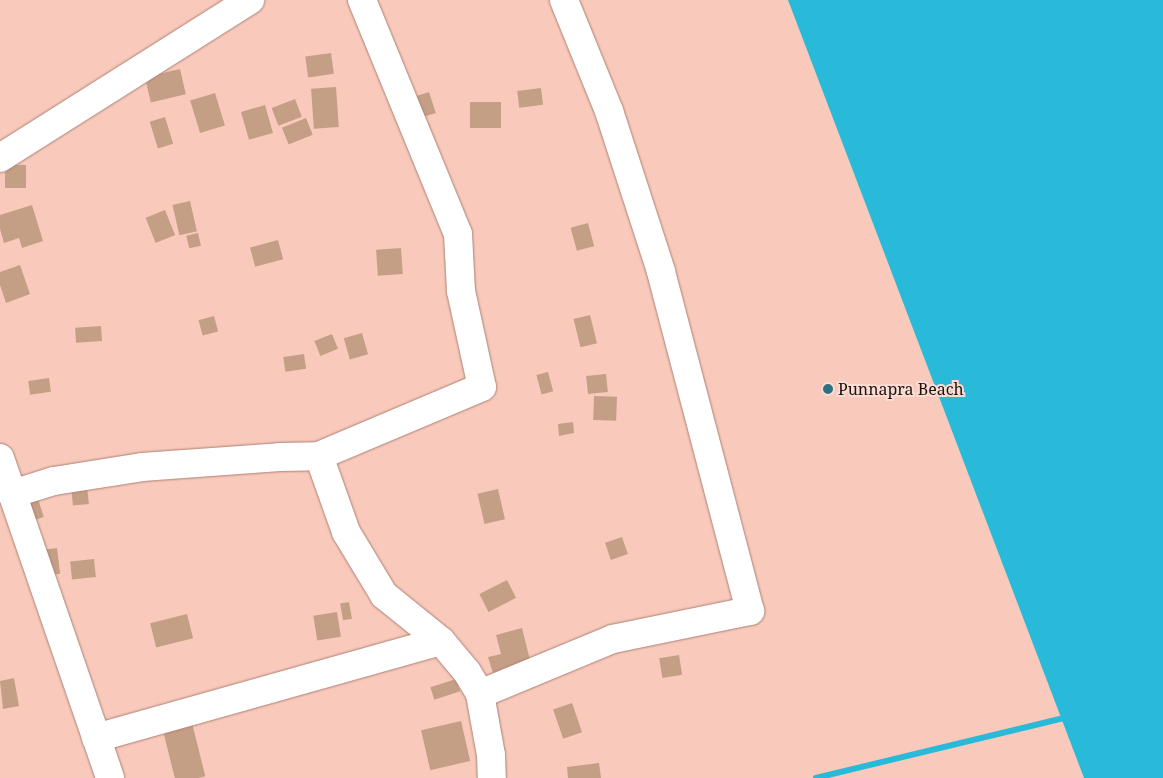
<!DOCTYPE html>
<style>
body{margin:0}
#map{position:relative;width:1163px;height:778px;overflow:hidden;background:#f9cabc;font-family:"Noto Serif",serif}
div>[style]{position:absolute}
.water>*{inset:0;background:#29bad9}
.stream>*{height:5.5px;margin:-2.75px;padding:0 2.75px;transform-origin:2.75px;border-radius:2.75px;background:#29bad9}
.building>*{inset:0;background:#c59f85;transform-origin:0 0}
.roads{filter:drop-shadow(0 0 1px #ad8175) drop-shadow(0 0 1px #ad8175)}
.minor>*{height:28px;margin:-14px;padding:0 14px;transform-origin:14px;border-radius:14px;background:#fff}
.dots>*{width:14px;height:14px;translate:-50% -50%;box-sizing:border-box;border:2px solid #f9dcd3;border-radius:50%}
span{translate:-50% -50%;white-space:nowrap;text-align:center;line-height:1.15;-webkit-text-stroke:4px #f9dcd3;paint-order:stroke}
.poi-label{font-size:16px;color:#20100c}
.left{translate:0 -50%;text-align:left}
</style>
<div id="map">
<div class="water">
<i style="clip-path:polygon(788px 0,1163px 0,1163px 778px,1084px 778px)"></i>
</div>
<div class="stream">
<i style="left:816px;top:778px;width:260px;rotate:-13.6deg"></i>
</div>
<div class="building">
<i style="left:331px;top:53px;width:21px;height:26px;rotate:82deg"></i>
<i style="left:180px;top:69px;width:26px;height:36px;rotate:77deg"></i>
<i style="left:336px;top:87px;width:40px;height:25px;rotate:86deg"></i>
<i style="left:541px;top:88px;width:17px;height:24px;rotate:83deg"></i>
<i style="left:429px;top:92px;width:22px;height:19px;rotate:72deg"></i>
<i style="left:215px;top:93px;width:34px;height:26px;rotate:73deg"></i>
<i style="left:295px;top:99px;width:19px;height:25px;rotate:69deg"></i>
<i style="left:470px;top:102px;width:31px;height:26px"></i>
<i style="left:265px;top:105px;width:29px;height:25px;rotate:74deg"></i>
<i style="left:165px;top:117px;width:28px;height:16px;rotate:73deg"></i>
<i style="left:306px;top:118px;width:18px;height:26px;rotate:68deg"></i>
<i style="left:5px;top:165px;width:21px;height:23px"></i>
<i style="left:190px;top:201px;width:31px;height:18px;rotate:77deg"></i>
<i style="clip-path:polygon(32px 205px,43px 241px,22px 248px,19px 238px,4px 243px,0 229px,0 215px)"></i>
<i style="left:165px;top:210px;width:27px;height:21px;rotate:68deg"></i>
<i style="left:588px;top:223px;width:24px;height:18px;rotate:75deg"></i>
<i style="left:198px;top:233px;width:13px;height:12px;rotate:77deg"></i>
<i style="left:278px;top:240px;width:20px;height:29px;rotate:75deg"></i>
<i style="left:401px;top:248px;width:26px;height:25px;rotate:86deg"></i>
<i style="clip-path:polygon(20px 265px,30px 294px,6px 303px,0 285px,0 272px)"></i>
<i style="left:590px;top:315px;width:29px;height:17px;rotate:76deg"></i>
<i style="left:214px;top:316px;width:16px;height:16px;rotate:75deg"></i>
<i style="left:101px;top:326px;width:15px;height:26px;rotate:86deg"></i>
<i style="left:362px;top:333px;width:22px;height:19px;rotate:74deg"></i>
<i style="left:332px;top:334px;width:16px;height:19px;rotate:68deg"></i>
<i style="left:304px;top:354px;width:15px;height:21px;rotate:82deg"></i>
<i style="left:548px;top:372px;width:20px;height:12px;rotate:75deg"></i>
<i style="left:606px;top:374px;width:18px;height:20px;rotate:84deg"></i>
<i style="left:49px;top:378px;width:14px;height:21px;rotate:82deg"></i>
<i style="left:594px;top:396px;width:23px;height:24px;rotate:2deg"></i>
<i style="clip-path:polygon(573px 422px,574px 433px,559px 436px,558px 424px)"></i>
<i style="left:87px;top:486px;width:18px;height:16px;rotate:84deg"></i>
<i style="left:498px;top:489px;width:31px;height:21px;rotate:77deg"></i>
<i style="left:37px;top:496px;width:22px;height:17px;rotate:72deg"></i>
<i style="left:622px;top:537px;width:18px;height:18px;rotate:71deg"></i>
<i style="left:57px;top:548px;width:26px;height:18px;rotate:83deg"></i>
<i style="left:94px;top:559px;width:18px;height:24px;rotate:84deg"></i>
<i style="left:507px;top:580px;width:20px;height:31px;rotate:63deg"></i>
<i style="left:349px;top:602px;width:17px;height:9px;rotate:80deg"></i>
<i style="left:337px;top:612px;width:25px;height:24px;rotate:81deg"></i>
<i style="left:187px;top:614px;width:25px;height:38px;rotate:76deg"></i>
<i style="clip-path:polygon(522px 628px,531px 664px,493px 673px,488px 657px,501px 654px,496px 635px)"></i>
<i style="left:679px;top:655px;width:20px;height:20px;rotate:81deg"></i>
<i style="clip-path:polygon(14px 678px,19px 706px,3px 709px,0 681px)"></i>
<i style="left:456px;top:679px;width:13px;height:27px;rotate:72deg"></i>
<i style="left:572px;top:703px;width:31px;height:20px;rotate:71deg"></i>
<i style="left:461px;top:721px;width:41px;height:41px;rotate:77deg"></i>
<i style="left:192px;top:723px;width:55px;height:30px;rotate:76deg"></i>
<i style="clip-path:polygon(599px 763px,601px 778px,568px 778px,567px 767px)"></i>
</div>
<div class="roads">
<div class="minor">
<i style="left:362px;top:0;width:253px;rotate:67.7deg"></i>
<i style="left:458px;top:234px;width:57px;rotate:87deg"></i>
<i style="left:461px;top:291px;width:98px;rotate:77.7deg"></i>
<i style="left:482px;top:387px;width:177px;rotate:157.1deg"></i>
<i style="left:319px;top:456px;width:81px;rotate:70.4deg"></i>
<i style="left:346px;top:532px;width:74px;rotate:58.9deg"></i>
<i style="left:384px;top:595px;width:73px;rotate:38.9deg"></i>
<i style="left:441px;top:641px;width:40px;rotate:50deg"></i>
<i style="left:467px;top:672px;width:26px;rotate:59deg"></i>
<i style="left:480px;top:694px;width:62px;rotate:79.8deg"></i>
<i style="left:491px;top:755px;width:23px;rotate:88deg"></i>
<i style="left:0;top:158px;width:296px;rotate:-32.3deg"></i>
<i style="left:0;top:458px;width:338px;rotate:71deg"></i>
<i style="left:12px;top:494px;width:44px;rotate:-17.2deg"></i>
<i style="left:54px;top:481px;width:89px;rotate:-9deg"></i>
<i style="left:142px;top:467px;width:138px;rotate:-4.1deg"></i>
<i style="left:280px;top:457px;width:39px;rotate:-1deg"></i>
<i style="left:480px;top:694px;width:144px;rotate:-22.5deg"></i>
<i style="left:613px;top:639px;width:140px;rotate:-11.6deg"></i>
<i style="left:750px;top:611px;width:351px;rotate:-104.7deg"></i>
<i style="left:661px;top:271px;width:168px;rotate:-108deg"></i>
<i style="left:609px;top:111px;width:120px;rotate:-112.1deg"></i>
<i style="left:96px;top:738px;width:358px;rotate:-15.7deg"></i>
</div>
</div>
<div class="dots">
<i style="left:828px;top:389px;background:#2e7182"></i>
</div>
<div class="poi-label">
<span class="left" style="left:838px;top:389px">Punnapra Beach</span>
</div>
</div>
